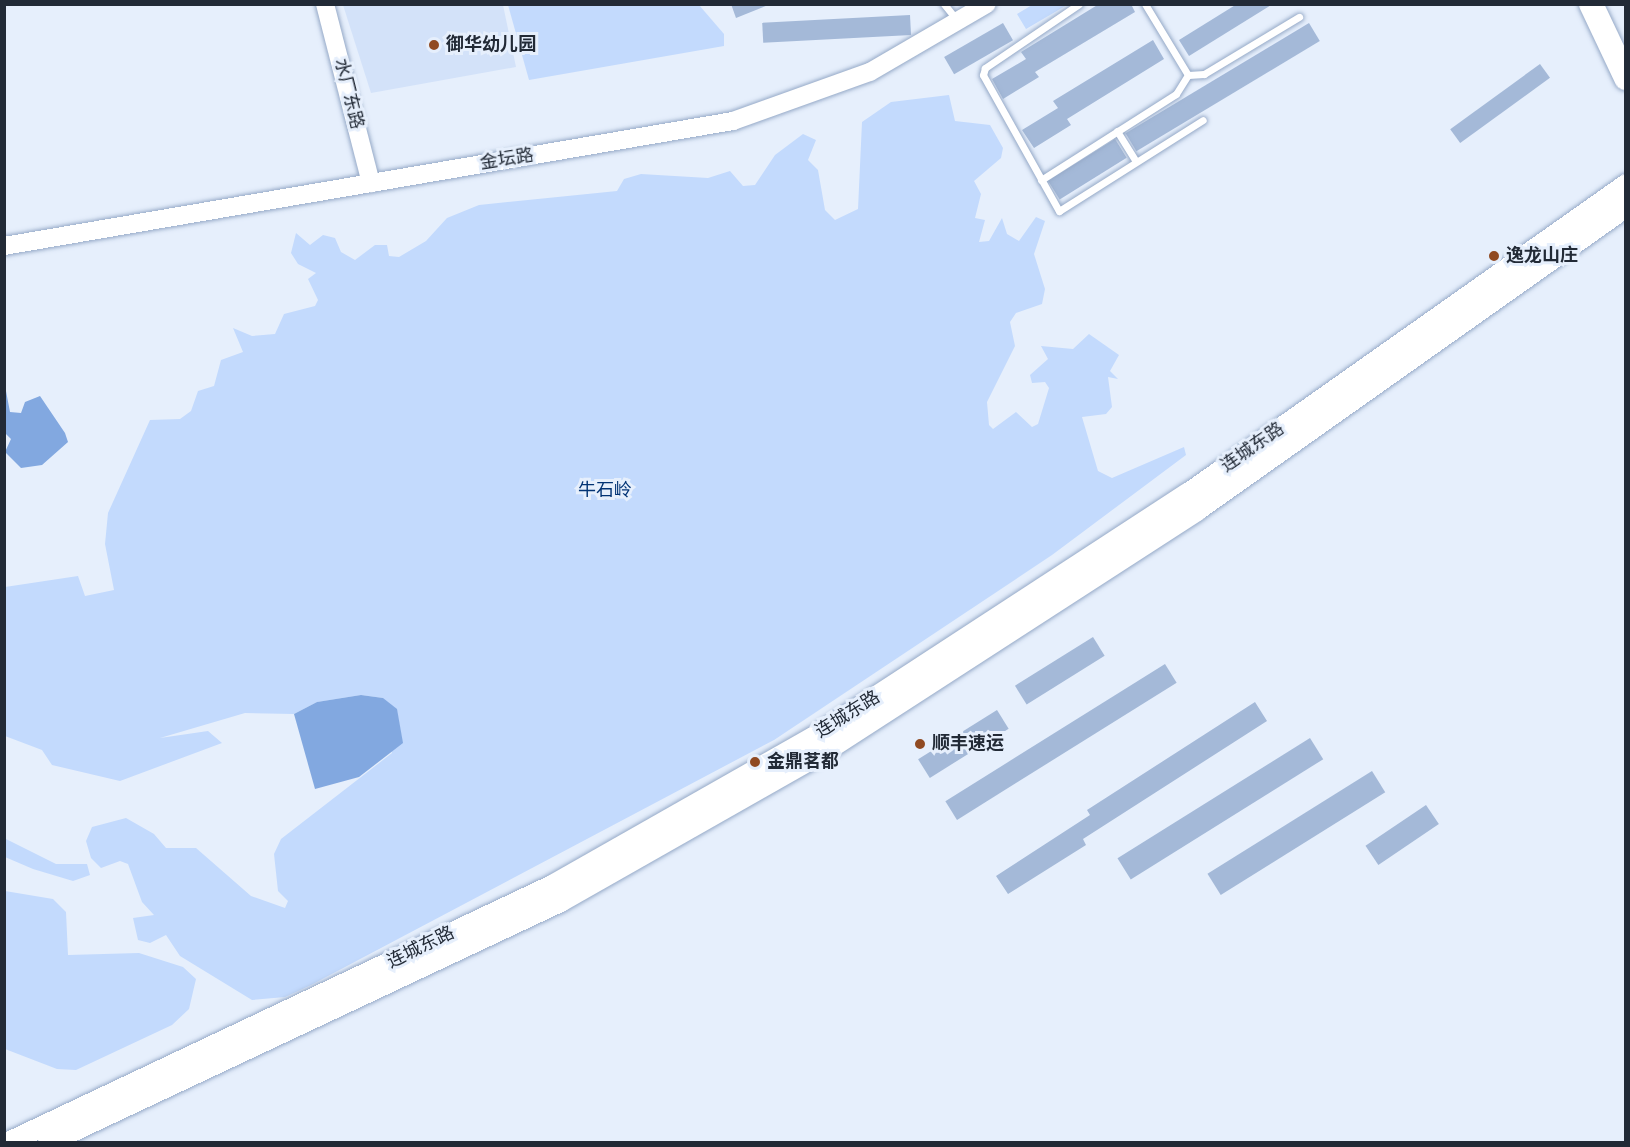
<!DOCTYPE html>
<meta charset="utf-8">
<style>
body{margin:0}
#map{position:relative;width:1630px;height:1147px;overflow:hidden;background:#e6effc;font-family:"Source Sans 3","Noto Sans SC",sans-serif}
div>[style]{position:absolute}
.built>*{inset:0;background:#d3e2f9}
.green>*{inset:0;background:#c3dafd}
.water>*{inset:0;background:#82a8e0}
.building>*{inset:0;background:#a4b9d8;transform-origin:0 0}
.roads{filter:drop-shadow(0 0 2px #95a9c7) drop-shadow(0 0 2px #95a9c7)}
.lane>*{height:7px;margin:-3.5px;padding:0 3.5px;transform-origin:3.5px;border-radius:3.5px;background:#fff}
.secondary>*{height:18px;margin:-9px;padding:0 9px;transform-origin:9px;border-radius:9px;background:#fff}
.primary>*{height:21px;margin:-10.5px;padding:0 10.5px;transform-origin:10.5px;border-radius:10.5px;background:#fff}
.highway>*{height:24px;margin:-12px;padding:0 12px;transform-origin:12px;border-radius:12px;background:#fff}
.dots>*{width:16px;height:16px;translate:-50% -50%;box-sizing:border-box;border:3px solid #e6effc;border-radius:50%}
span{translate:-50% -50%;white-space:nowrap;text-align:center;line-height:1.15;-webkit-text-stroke:6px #e6effc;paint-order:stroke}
.poi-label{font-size:18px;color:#222a36;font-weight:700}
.left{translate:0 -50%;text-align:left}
.street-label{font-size:18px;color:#222a36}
.park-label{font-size:18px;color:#023374}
.frame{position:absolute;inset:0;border:6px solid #222a36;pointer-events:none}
</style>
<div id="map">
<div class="built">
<i style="clip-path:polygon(343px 5px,503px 5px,516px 67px,371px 93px)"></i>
</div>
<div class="green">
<i style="clip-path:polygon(578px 5px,699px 5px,724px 34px,724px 46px,529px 80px,508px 5px)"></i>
<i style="clip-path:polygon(1032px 5px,1032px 4px,1067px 5px,1026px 29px,1017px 14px)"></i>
<i style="clip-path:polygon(949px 95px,955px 121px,990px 125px,1003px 148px,1001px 158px,974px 181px,981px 194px,975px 218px,985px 220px,979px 242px,989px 241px,1002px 218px,1007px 234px,1019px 241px,1036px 217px,1045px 221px,1034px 254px,1045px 289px,1042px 304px,1016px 313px,1010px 322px,1015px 346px,987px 402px,989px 425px,993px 429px,1016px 412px,1032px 427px,1038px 424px,1049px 388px,1045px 382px,1032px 383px,1030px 375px,1048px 359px,1041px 346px,1073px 349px,1089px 334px,1119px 355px,1110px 371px,1118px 379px,1108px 377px,1112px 407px,1106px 414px,1082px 417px,1098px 471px,1112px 478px,1184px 447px,1186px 455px,1052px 555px,774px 740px,311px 985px,285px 997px,252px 1000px,180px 956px,166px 935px,150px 943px,138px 940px,133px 918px,154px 915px,142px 902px,128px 864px,120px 861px,101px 868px,91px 858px,86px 841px,92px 827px,126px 818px,154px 834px,166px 848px,196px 848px,251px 896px,285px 908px,288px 901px,278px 891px,274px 854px,281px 839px,392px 753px,383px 698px,361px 695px,317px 702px,294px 714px,245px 713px,160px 738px,208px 731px,222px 743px,120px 781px,52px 765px,42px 750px,5px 736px,5px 587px,78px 576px,85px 596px,114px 590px,105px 544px,108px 513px,150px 420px,180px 419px,191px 411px,198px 391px,214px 386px,221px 360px,243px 352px,233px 328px,252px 336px,275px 334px,284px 314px,315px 306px,318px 300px,308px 279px,316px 273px,298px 264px,291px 253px,296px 233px,310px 245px,323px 235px,335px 238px,341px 252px,355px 260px,375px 245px,387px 245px,389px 256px,399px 257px,426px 241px,447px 218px,479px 205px,617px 191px,624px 179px,641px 174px,708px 178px,730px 171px,743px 186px,755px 185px,775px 155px,803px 134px,816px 140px,808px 160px,818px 170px,825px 210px,835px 220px,858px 209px,862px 122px,891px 102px)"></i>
<i style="clip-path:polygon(4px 838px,56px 864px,87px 864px,90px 875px,73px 881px,33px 869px,5px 857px)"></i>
<i style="clip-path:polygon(5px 891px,53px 899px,66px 912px,68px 955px,139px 953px,183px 967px,196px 979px,189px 1009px,172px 1025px,76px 1070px,57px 1069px,5px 1049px)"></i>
</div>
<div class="water">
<i style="clip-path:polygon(6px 391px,10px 412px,21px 413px,25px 402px,40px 396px,65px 433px,68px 442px,42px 465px,21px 468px,5px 452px,11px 439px,5px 433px)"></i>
<i style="clip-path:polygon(361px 695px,383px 698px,397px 709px,403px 743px,359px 777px,315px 789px,294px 714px,317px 702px)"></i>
</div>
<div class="building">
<i style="clip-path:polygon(731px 4px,768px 4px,768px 5px,736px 18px)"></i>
<i style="clip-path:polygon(1099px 4px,1131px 4px,1135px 12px,1035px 72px,1039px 77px,1003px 99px,992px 79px,1026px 59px,1021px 52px)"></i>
<i style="clip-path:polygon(1237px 4px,1273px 4px,1189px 56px,1179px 40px)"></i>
<i style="left:910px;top:15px;width:20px;height:148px;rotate:87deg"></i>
<i style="left:1003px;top:23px;width:20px;height:68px;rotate:60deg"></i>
<i style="left:1309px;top:23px;width:21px;height:214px;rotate:59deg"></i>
<i style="clip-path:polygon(1153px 40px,1164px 59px,1067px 119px,1071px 125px,1034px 148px,1022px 130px,1058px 108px,1053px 101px)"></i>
<i style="left:1540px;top:64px;width:17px;height:111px;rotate:54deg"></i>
<i style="left:1115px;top:139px;width:22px;height:79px;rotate:58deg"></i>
<i style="left:1093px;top:637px;width:22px;height:92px;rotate:58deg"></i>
<i style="left:1165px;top:664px;width:22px;height:259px;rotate:58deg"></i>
<i style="clip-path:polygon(1255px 702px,1267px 721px,1083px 839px,1086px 845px,1008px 894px,996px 876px,1090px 815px,1087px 810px)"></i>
<i style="left:997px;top:710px;width:22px;height:93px;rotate:58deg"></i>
<i style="left:1310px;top:738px;width:25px;height:227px;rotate:58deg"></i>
<i style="left:1372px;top:771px;width:25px;height:194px;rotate:58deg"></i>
<i style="left:1426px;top:805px;width:23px;height:73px;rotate:56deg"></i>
</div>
<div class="roads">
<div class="lane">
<i style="left:944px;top:4px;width:22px;rotate:51deg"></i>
<i style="left:1079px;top:4px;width:114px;rotate:145.8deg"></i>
<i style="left:985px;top:68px;width:7px;rotate:106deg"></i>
<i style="left:983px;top:75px;width:156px;rotate:60.8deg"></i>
<i style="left:1059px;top:211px;width:170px;rotate:-32.3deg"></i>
<i style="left:1145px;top:4px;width:83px;rotate:58.8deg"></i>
<i style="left:1188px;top:75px;width:16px;rotate:-4deg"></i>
<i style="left:1204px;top:74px;width:111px;rotate:-31deg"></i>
<i style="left:1117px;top:131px;width:36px;rotate:58deg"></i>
<i style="left:1041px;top:180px;width:160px;rotate:-32.5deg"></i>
<i style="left:1176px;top:94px;width:22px;rotate:-58deg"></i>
</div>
<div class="secondary">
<i style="left:325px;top:4px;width:185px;rotate:75.6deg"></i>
<i style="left:4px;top:246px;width:740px;rotate:-9.73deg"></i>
<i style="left:733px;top:121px;width:145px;rotate:-19.7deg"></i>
<i style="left:870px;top:72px;width:135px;rotate:-30.2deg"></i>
</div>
<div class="primary">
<i style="left:8px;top:1142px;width:602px;rotate:-25.29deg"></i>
<i style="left:552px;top:885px;width:300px;rotate:-29.6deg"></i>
<i style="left:813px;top:737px;width:447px;rotate:-33.1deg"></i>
<i style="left:1188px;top:493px;width:536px;rotate:-35.2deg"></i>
<i style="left:48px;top:1142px;width:566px;rotate:-25.21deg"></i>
<i style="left:560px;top:901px;width:300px;rotate:-29.6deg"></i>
<i style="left:821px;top:753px;width:447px;rotate:-32.9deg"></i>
<i style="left:1196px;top:510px;width:527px;rotate:-35.26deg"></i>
</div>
<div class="highway">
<i style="left:1591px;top:4px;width:82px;rotate:64.7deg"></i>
</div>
</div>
<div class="dots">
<i style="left:434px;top:45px;background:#904a22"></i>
<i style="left:1494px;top:256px;background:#904a22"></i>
<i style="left:920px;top:744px;background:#904a22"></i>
<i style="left:755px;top:762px;background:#904a22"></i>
</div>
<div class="poi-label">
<span class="left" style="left:446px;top:45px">御华幼儿园</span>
<span class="left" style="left:1506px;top:256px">逸龙山庄</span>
<span class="left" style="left:932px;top:744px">顺丰速运</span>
<span class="left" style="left:767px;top:762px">金鼎茗都</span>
</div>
<div class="street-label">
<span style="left:348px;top:94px;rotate:76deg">水厂东路</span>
<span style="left:507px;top:160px;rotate:-9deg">金坛路</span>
<span style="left:1253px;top:448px;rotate:-35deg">连城东路</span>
<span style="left:848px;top:715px;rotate:-32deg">连城东路</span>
<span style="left:421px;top:948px;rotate:-26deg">连城东路</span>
</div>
<div class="park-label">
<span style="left:605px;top:491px">牛石岭</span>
</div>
<div class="frame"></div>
</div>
